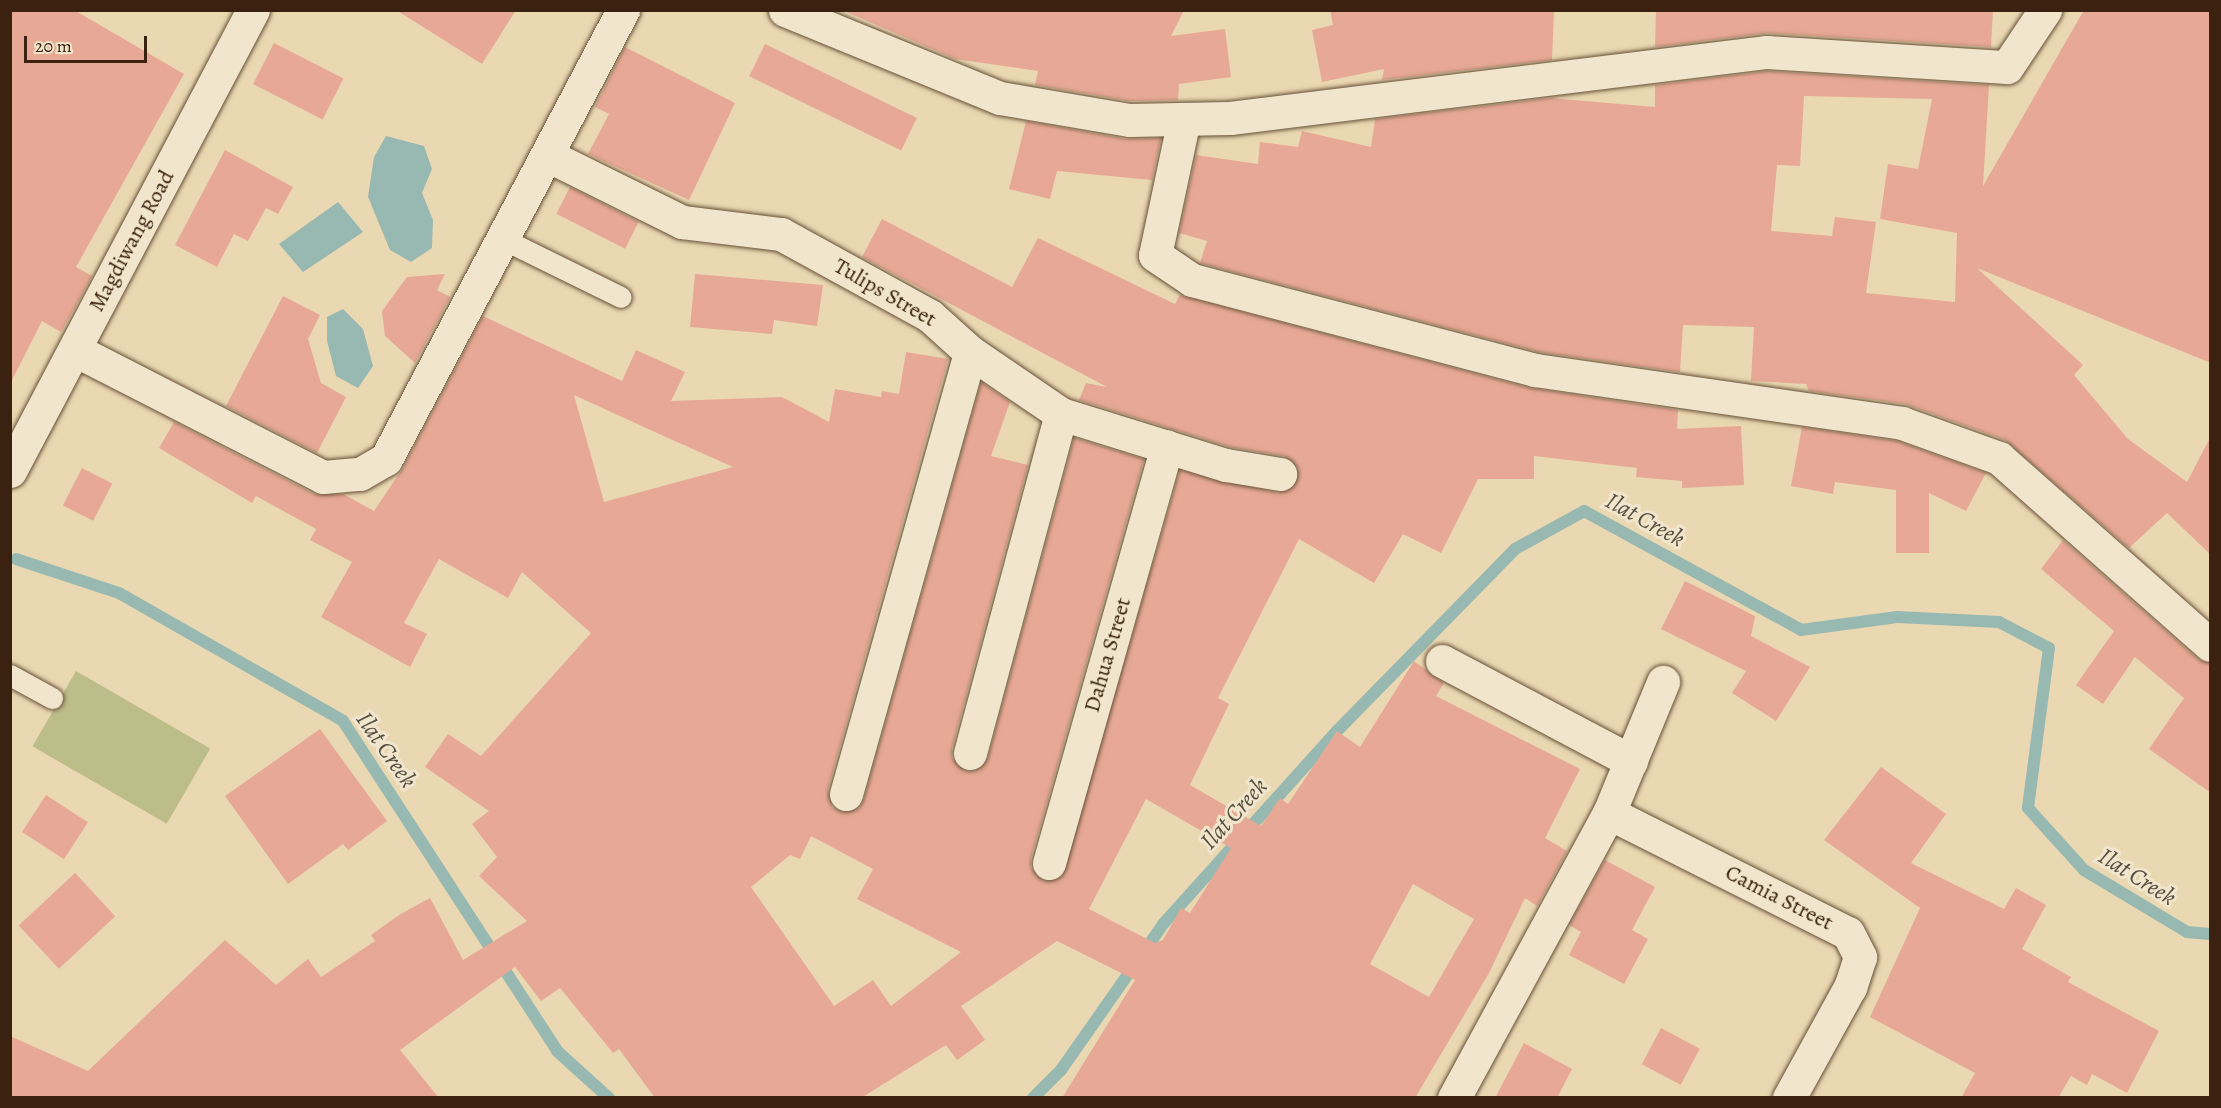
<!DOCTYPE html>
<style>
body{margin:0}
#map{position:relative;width:2221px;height:1108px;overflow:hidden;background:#ead8b2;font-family:Alegreya,serif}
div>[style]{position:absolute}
.green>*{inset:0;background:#bcbd89;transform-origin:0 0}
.water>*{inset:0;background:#98b9b1}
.stream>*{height:12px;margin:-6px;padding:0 6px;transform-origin:6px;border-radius:6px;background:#98b9b1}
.building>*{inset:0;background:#e7a995;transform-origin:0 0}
.roads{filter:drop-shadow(0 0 2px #675038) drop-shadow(0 0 2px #675038)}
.lane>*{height:21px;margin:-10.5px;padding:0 10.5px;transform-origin:10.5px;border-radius:10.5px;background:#f1e6cd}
.street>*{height:33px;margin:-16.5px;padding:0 16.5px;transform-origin:16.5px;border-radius:16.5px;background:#f1e6cd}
.secondary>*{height:33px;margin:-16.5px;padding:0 16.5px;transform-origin:16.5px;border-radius:16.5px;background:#f1e6cd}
span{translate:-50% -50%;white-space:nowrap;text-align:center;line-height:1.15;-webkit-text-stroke:6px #f1e6cd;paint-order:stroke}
.street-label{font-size:22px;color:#3b2210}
.water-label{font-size:24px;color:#574f40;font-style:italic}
.frame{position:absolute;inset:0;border:12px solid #3b2210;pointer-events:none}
.scale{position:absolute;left:24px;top:36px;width:123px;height:27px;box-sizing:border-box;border:3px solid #3b2210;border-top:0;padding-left:8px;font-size:18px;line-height:21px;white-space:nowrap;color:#3b2210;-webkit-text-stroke:4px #f1e6cd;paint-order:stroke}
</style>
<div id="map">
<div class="green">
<i style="left:76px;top:671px;width:155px;height:87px;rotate:30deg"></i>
</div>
<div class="water">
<i style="clip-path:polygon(386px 136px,424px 146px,432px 169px,422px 193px,433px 220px,432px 248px,411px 262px,390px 250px,368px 197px,374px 157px)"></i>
<i style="clip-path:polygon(338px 202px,363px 232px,303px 272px,279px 244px)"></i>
<i style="clip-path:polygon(343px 309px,363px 329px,373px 366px,358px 388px,336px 376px,327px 341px,327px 317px)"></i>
</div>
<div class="stream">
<i style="left:16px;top:559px;width:108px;rotate:18.3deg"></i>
<i style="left:119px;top:593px;width:258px;rotate:29.7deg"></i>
<i style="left:343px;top:721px;width:393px;rotate:57deg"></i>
<i style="left:557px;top:1051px;width:70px;rotate:42.1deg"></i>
<i style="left:1033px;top:1098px;width:40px;rotate:-45deg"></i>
<i style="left:1061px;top:1070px;width:179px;rotate:-55deg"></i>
<i style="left:1164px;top:923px;width:258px;rotate:-48deg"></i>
<i style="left:1337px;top:731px;width:255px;rotate:-45.6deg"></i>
<i style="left:1515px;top:549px;width:79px;rotate:-28.8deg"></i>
<i style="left:1584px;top:511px;width:247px;rotate:28.7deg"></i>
<i style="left:1801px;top:630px;width:97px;rotate:-7.7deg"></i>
<i style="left:1897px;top:617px;width:102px;rotate:2.8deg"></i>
<i style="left:1999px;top:622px;width:56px;rotate:27.5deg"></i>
<i style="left:2049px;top:648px;width:161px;rotate:97.5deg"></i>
<i style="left:2028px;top:808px;width:84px;rotate:47.9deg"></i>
<i style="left:2084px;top:870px;width:120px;rotate:31deg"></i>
<i style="left:2187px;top:932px;width:23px;rotate:5deg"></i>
</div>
<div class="building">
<i style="clip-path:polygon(10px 10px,74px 10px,184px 74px,76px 267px,92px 276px,78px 302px,61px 332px,42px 321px,10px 384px)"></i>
<i style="clip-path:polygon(396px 10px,516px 10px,482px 64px)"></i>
<i style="clip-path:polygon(842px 10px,1184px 10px,1171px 36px,1225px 29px,1231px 77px,1179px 84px,1178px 100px,1130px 101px,1035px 85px,1038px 71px,955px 59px)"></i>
<i style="clip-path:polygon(1330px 10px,1554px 10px,1552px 60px,1382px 80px,1384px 69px,1322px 82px,1312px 30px,1333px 25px)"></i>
<i style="clip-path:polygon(1656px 10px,1993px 10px,1991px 47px,1768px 33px,1655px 47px)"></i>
<i style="clip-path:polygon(evenodd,2084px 10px,2211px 10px,2211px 363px,1977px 268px,2083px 365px,2074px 375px,2128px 439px,2187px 482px,2211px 436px,2211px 555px,2167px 513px,2129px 548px,2005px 440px,1905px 404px,1809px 391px,1806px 384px,1751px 381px,1754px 327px,1683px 325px,1680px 372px,1539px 352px,1200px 263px,1207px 241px,1179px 233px,1196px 155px,1258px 164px,1260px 142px,1298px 147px,1302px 131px,1371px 147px,1375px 119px,1550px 98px,1655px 107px,1655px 85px,1768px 71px,1989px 85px,1983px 186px,2084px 10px,1804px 96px,1932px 99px,1918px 169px,1888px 164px,1880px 219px,1957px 233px,1955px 302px,1866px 293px,1876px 222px,1835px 217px,1832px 236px,1771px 231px,1777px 165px,1800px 166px,1804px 96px)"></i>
<i style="left:274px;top:43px;width:78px;height:46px;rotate:27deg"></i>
<i style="left:765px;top:44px;width:169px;height:36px;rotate:26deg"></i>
<i style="clip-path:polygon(625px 47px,735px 103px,689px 200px,588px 154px,609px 114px,595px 107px)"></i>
<i style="clip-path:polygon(1026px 121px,1126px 139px,1161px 138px,1152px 180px,1057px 171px,1050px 199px,1009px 189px)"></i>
<i style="clip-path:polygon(225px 150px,293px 187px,278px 214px,266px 208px,248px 241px,234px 234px,217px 267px,175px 245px)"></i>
<i style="left:570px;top:187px;width:77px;height:30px;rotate:27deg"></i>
<i style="clip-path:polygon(evenodd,882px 219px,1012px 287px,1038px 238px,1175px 304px,1180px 295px,1530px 388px,1678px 410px,1677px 429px,1741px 426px,1744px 485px,1682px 488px,1682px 481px,1636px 477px,1637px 468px,1534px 456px,1534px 479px,1478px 479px,1441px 553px,1403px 534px,1374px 583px,1299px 539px,1218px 698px,1229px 704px,1190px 785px,1261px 826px,1280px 798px,1288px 804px,1337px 731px,1360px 747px,1414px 661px,1444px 683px,1436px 696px,1580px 769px,1545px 838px,1567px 851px,1537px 906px,1525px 898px,1489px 973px,1415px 1098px,1062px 1098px,1135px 980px,1057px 941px,961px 1006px,985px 1040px,957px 1060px,946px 1045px,861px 1098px,655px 1098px,619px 1049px,613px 1053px,560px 988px,541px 1001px,515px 967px,400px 1050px,439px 1098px,10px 1098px,10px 1036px,88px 1071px,225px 940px,276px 985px,308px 959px,321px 977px,375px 941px,371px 935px,399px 915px,430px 898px,463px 960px,527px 921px,479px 876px,497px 857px,472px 824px,489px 811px,425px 767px,448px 734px,481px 756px,591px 633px,522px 572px,508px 598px,439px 559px,404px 623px,427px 634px,410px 667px,321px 617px,352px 562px,310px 540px,316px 529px,256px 496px,252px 503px,159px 448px,174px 422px,314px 494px,343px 494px,374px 511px,403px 468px,483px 316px,622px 381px,636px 350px,685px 372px,671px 401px,782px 397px,829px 422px,835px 389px,881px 397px,882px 391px,899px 394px,906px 352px,948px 359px,828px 789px,832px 807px,842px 812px,859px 808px,864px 799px,981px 382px,1010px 402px,991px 456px,1028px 465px,952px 748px,952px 758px,965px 771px,975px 771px,988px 758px,1074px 438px,1144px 459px,1031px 858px,1031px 868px,1043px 881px,1062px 876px,1180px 470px,1278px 493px,1294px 486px,1298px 468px,1284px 456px,1230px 447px,1079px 400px,1086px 383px,1107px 387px,862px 257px,882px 219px,574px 395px,657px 433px,733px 467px,604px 502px,574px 395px,882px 219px,1146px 799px,1231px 848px,1190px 913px,1181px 908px,1163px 940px,1155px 943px,1089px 909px,1146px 799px,882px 219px,811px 836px,873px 869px,857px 899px,961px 952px,891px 1006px,873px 980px,834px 1006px,751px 887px,790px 855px,800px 859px,811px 836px,882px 219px,1413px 884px,1474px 919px,1429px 997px,1370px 964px,1413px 884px)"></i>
<i style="clip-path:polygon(445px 274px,437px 290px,450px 297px,415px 363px,385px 336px,382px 311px,407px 277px)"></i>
<i style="clip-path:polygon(695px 274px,823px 285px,817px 326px,774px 320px,772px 334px,690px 327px)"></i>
<i style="clip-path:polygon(283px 296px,320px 315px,308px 339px,321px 383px,346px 397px,317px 453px,226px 406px)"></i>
<i style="clip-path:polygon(1802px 427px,1897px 441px,1986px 473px,1966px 511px,1929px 493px,1929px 553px,1896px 553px,1896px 490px,1835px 482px,1833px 494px,1791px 486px)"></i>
<i style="left:82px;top:468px;width:34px;height:42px;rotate:27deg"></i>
<i style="clip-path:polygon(2063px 540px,2198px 659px,2211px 663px,2211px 793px,2149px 749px,2184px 698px,2135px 657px,2103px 704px,2076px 685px,2114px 631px,2041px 569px)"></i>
<i style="clip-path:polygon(1685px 581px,1755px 616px,1751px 636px,1810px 667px,1776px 721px,1732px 693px,1746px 671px,1661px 629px)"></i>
<i style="clip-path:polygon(320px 729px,387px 821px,348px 850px,343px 844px,288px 884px,225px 796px)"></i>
<i style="clip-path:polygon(1881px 767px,1946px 814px,1911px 863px,2004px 909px,2016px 888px,2046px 905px,2022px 949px,2071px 977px,2068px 982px,2159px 1031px,2127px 1093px,2092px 1074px,2087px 1085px,2071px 1076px,2058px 1098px,1961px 1098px,1975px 1073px,1870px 1017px,1920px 908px,1824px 840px)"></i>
<i style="left:46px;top:795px;width:50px;height:44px;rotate:33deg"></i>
<i style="clip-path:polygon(1605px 860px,1655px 887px,1632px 930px,1648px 939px,1624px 984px,1569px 955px,1581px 932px,1569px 925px)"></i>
<i style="left:75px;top:873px;width:59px;height:77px;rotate:47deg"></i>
<i style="left:1661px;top:1028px;width:44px;height:41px;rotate:28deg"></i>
<i style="clip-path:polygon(1524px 1043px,1572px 1069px,1557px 1098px,1495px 1098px)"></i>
</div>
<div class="roads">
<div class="lane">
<i style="left:503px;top:239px;width:131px;rotate:26.2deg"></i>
<i style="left:10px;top:675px;width:48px;rotate:28.7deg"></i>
</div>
<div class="street">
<i style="left:785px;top:10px;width:232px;rotate:22.3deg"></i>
<i style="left:1000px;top:98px;width:131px;rotate:9.7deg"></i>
<i style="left:1129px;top:120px;width:101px;rotate:-1.1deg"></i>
<i style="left:1230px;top:118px;width:541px;rotate:-7.01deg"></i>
<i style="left:1767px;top:52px;width:240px;rotate:3.6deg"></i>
<i style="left:2007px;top:67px;width:69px;rotate:-56.3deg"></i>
<i style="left:1184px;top:119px;width:139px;rotate:102deg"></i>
<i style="left:1155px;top:255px;width:45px;rotate:34deg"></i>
<i style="left:1192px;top:280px;width:355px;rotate:14.7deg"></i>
<i style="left:1535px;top:370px;width:371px;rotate:8.2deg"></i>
<i style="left:1902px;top:423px;width:103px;rotate:19.8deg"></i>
<i style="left:1999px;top:458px;width:282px;rotate:41.5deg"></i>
<i style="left:547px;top:155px;width:151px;rotate:26.4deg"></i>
<i style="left:682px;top:222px;width:100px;rotate:6.9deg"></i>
<i style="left:781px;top:234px;width:170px;rotate:28.8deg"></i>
<i style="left:930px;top:316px;width:54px;rotate:42deg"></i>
<i style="left:970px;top:352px;width:110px;rotate:34.3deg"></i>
<i style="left:1061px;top:414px;width:173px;rotate:17.2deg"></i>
<i style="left:1226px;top:465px;width:55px;rotate:9.5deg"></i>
<i style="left:75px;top:350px;width:279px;rotate:27.1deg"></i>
<i style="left:323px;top:477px;width:37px;rotate:-5deg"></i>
<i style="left:360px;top:474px;width:30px;rotate:-30deg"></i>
<i style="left:386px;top:459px;width:508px;rotate:-62.17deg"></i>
<i style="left:1442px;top:661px;width:214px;rotate:27.9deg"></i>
<i style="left:970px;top:753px;width:351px;rotate:-75deg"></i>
<i style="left:846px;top:794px;width:459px;rotate:-74.3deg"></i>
<i style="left:1609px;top:813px;width:267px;rotate:26.7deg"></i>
<i style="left:1848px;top:933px;width:27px;rotate:63deg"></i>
<i style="left:1860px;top:957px;width:32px;rotate:108deg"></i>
<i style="left:1850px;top:987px;width:127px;rotate:118.8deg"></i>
<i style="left:1049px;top:863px;width:433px;rotate:-74.2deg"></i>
<i style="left:1454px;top:1098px;width:324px;rotate:-61.5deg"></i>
<i style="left:1609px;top:813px;width:142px;rotate:-67.6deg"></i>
</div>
<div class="secondary">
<i style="left:10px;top:471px;width:521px;rotate:-62.21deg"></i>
</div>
</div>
<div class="street-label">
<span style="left:132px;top:241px;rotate:-62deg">Magdiwang Road</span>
<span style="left:885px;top:293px;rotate:30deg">Tulips Street</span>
<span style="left:1108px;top:655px;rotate:-74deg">Dahua Street</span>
<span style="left:1779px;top:898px;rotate:27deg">Camia Street</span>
</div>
<div class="water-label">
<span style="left:1645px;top:520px;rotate:29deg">Ilat Creek</span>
<span style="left:386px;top:750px;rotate:55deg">Ilat Creek</span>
<span style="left:1234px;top:814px;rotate:-48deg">Ilat Creek</span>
<span style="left:2137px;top:877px;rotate:32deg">Ilat Creek</span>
</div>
<div class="frame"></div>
<div class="scale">20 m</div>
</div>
